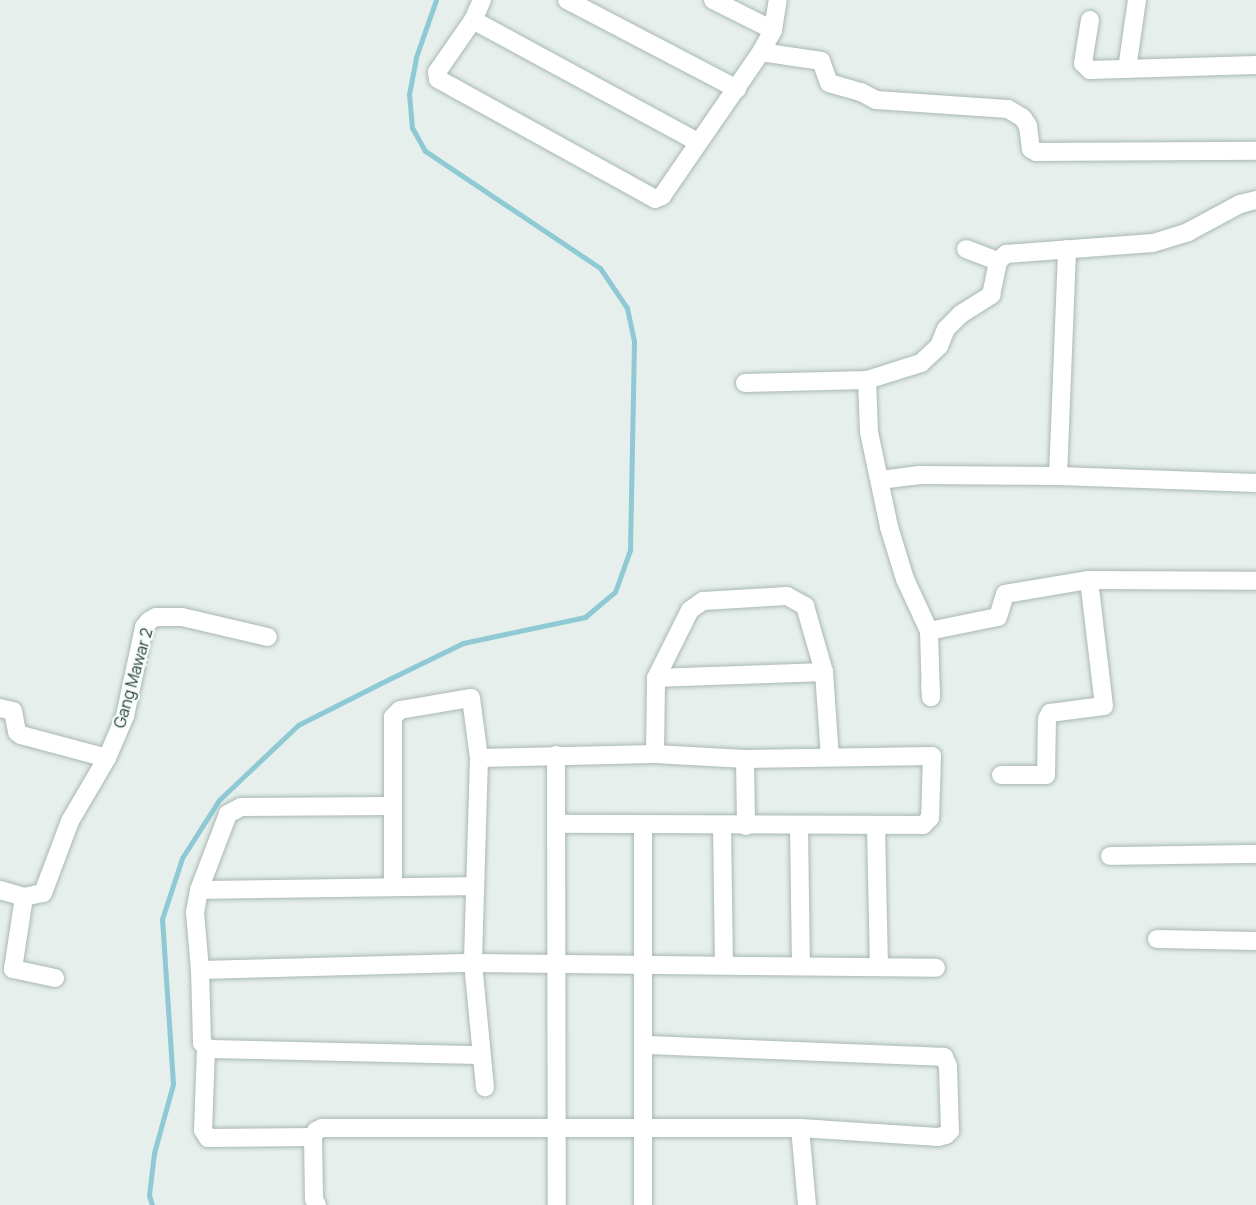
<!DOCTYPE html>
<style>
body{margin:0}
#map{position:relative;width:1256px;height:1205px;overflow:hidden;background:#e6efeb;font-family:Manrope,sans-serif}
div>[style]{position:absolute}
.stream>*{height:5px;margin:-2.5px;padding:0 2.5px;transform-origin:2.5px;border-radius:2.5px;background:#8ec9d4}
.roads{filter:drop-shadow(0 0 2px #a8b8b2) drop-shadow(0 0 2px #a8b8b2)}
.minor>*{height:18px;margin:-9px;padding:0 9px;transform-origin:9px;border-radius:9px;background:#fff}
span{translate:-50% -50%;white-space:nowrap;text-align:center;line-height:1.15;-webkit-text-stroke:4.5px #f7fbf9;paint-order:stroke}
.street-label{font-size:16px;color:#24423a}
</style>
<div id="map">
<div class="stream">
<i style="left:152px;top:1205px;width:10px;rotate:-107deg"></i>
<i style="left:149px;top:1195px;width:42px;rotate:-83.2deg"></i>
<i style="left:154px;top:1153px;width:72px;rotate:-74.6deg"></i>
<i style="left:173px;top:1084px;width:165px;rotate:-93.8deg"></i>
<i style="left:162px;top:919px;width:64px;rotate:-71.8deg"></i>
<i style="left:182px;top:858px;width:69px;rotate:-57.5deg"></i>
<i style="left:219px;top:800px;width:109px;rotate:-43.5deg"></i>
<i style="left:298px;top:725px;width:91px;rotate:-26.8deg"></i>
<i style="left:379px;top:684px;width:93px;rotate:-26deg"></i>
<i style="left:463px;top:643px;width:125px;rotate:-12deg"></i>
<i style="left:585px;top:617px;width:39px;rotate:-40deg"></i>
<i style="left:615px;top:592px;width:45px;rotate:-70.3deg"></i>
<i style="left:630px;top:550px;width:209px;rotate:-88.9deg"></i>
<i style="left:634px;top:341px;width:34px;rotate:-102deg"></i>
<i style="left:627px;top:308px;width:48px;rotate:-124deg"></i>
<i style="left:600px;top:268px;width:211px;rotate:-146.2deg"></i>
<i style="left:425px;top:151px;width:26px;rotate:-119deg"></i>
<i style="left:412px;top:128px;width:34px;rotate:-95deg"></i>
<i style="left:409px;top:94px;width:38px;rotate:-79deg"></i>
<i style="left:416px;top:57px;width:60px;rotate:-70.7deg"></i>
</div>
<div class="roads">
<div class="minor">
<i style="left:482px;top:0;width:22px;rotate:114deg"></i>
<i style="left:473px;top:20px;width:63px;rotate:124.7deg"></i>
<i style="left:437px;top:72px;width:7px;rotate:82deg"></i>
<i style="left:438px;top:79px;width:248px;rotate:28.9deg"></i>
<i style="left:655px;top:199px;width:8px;rotate:-23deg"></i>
<i style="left:662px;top:196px;width:175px;rotate:-55.5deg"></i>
<i style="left:761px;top:52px;width:25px;rotate:-61deg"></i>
<i style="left:773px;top:30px;width:30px;rotate:-81deg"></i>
<i style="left:567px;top:0;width:192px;rotate:27.6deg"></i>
<i style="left:713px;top:0;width:67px;rotate:26.6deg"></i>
<i style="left:473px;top:20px;width:256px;rotate:28.5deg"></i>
<i style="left:1090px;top:20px;width:44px;rotate:99.2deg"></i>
<i style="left:1083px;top:63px;width:10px;rotate:45deg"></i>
<i style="left:1090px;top:70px;width:166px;rotate:-1.7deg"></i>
<i style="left:761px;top:52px;width:61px;rotate:8.5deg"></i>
<i style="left:821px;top:61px;width:23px;rotate:70deg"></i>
<i style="left:829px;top:83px;width:33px;rotate:16deg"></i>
<i style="left:861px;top:92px;width:17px;rotate:28deg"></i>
<i style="left:876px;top:100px;width:132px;rotate:3.9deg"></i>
<i style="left:1008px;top:109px;width:17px;rotate:31deg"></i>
<i style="left:1023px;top:118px;width:9px;rotate:58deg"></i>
<i style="left:1028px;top:126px;width:23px;rotate:83deg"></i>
<i style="left:1031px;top:149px;width:6px;rotate:31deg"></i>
<i style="left:1036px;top:152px;width:220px;rotate:-0.3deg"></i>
<i style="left:1127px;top:69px;width:70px;rotate:-81.8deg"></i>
<i style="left:966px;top:249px;width:34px;rotate:21deg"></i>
<i style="left:867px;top:380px;width:52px;rotate:87.8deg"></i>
<i style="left:869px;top:432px;width:97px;rotate:78.1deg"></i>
<i style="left:889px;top:527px;width:54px;rotate:72.9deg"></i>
<i style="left:905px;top:579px;width:57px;rotate:65.2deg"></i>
<i style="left:929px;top:631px;width:66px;rotate:88.3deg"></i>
<i style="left:931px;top:697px;width:13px;rotate:-94deg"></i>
<i style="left:745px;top:383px;width:122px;rotate:-1.4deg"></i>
<i style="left:867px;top:380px;width:57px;rotate:-17.5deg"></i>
<i style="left:921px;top:363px;width:25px;rotate:-43deg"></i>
<i style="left:939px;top:346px;width:18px;rotate:-68deg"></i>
<i style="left:946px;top:329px;width:21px;rotate:-45deg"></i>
<i style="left:961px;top:314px;width:36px;rotate:-32deg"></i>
<i style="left:991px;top:295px;width:35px;rotate:-78deg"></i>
<i style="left:998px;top:261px;width:11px;rotate:-41deg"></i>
<i style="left:1006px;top:254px;width:147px;rotate:-4.3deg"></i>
<i style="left:1153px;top:243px;width:37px;rotate:-17deg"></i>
<i style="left:1188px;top:232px;width:59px;rotate:-28.3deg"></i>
<i style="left:1240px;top:204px;width:16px;rotate:-14deg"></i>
<i style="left:1058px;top:476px;width:227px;rotate:-87.7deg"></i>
<i style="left:880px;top:480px;width:40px;rotate:-7.1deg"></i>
<i style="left:920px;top:475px;width:138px;rotate:0.4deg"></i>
<i style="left:1058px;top:476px;width:198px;rotate:2deg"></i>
<i style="left:929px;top:631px;width:70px;rotate:-11.5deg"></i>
<i style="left:998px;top:617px;width:24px;rotate:-73deg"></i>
<i style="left:1005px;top:594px;width:85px;rotate:-9.5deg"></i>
<i style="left:1089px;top:580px;width:167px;rotate:0.3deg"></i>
<i style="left:656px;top:678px;width:168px;rotate:-2deg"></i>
<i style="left:0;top:708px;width:13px;rotate:13deg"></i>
<i style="left:13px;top:711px;width:21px;rotate:79deg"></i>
<i style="left:17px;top:732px;width:5px;rotate:37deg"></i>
<i style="left:21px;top:735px;width:89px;rotate:15deg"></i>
<i style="left:655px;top:754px;width:76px;rotate:-89.2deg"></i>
<i style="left:656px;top:678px;width:76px;rotate:-63.4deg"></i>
<i style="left:690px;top:610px;width:16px;rotate:-35deg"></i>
<i style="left:703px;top:601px;width:84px;rotate:-3.4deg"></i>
<i style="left:787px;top:596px;width:21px;rotate:29deg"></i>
<i style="left:805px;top:606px;width:69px;rotate:73.9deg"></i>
<i style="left:824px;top:672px;width:85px;rotate:86deg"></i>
<i style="left:556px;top:755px;width:450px;rotate:89.9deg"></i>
<i style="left:479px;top:758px;width:176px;rotate:-1.3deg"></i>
<i style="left:655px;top:754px;width:90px;rotate:3.2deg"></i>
<i style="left:745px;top:759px;width:187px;rotate:-0.9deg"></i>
<i style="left:932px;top:756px;width:62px;rotate:91.8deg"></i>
<i style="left:930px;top:818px;width:10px;rotate:135deg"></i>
<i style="left:923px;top:825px;width:365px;rotate:-179.8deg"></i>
<i style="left:745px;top:759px;width:67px;rotate:89.1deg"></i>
<i style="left:1001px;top:775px;width:45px"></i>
<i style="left:1046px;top:775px;width:56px;rotate:-89deg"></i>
<i style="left:1047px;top:719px;width:7px;rotate:-63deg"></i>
<i style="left:1050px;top:713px;width:54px;rotate:-7.4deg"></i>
<i style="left:1104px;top:706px;width:127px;rotate:-96.8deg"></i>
<i style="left:393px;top:806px;width:152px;rotate:179.6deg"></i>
<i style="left:241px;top:807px;width:15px;rotate:152deg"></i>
<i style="left:228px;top:814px;width:81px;rotate:110.9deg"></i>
<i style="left:199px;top:890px;width:22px;rotate:100deg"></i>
<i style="left:195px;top:912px;width:58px;rotate:85.1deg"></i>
<i style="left:200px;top:970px;width:73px;rotate:88.4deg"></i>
<i style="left:202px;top:1043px;width:9px;rotate:41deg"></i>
<i style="left:209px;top:1049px;width:272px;rotate:1.3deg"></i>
<i style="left:643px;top:825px;width:380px;rotate:90deg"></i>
<i style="left:722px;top:825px;width:140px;rotate:89.2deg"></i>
<i style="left:799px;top:826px;width:140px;rotate:89.2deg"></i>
<i style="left:876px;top:826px;width:141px;rotate:88.8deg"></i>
<i style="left:1110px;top:856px;width:146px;rotate:-0.8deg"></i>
<i style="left:393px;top:887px;width:170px;rotate:-90deg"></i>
<i style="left:393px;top:717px;width:10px;rotate:-45deg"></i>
<i style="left:400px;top:710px;width:72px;rotate:-9.6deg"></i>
<i style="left:471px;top:698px;width:61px;rotate:82.4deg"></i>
<i style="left:479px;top:758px;width:205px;rotate:91.7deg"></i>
<i style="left:473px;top:963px;width:125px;rotate:84.5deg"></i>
<i style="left:0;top:890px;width:25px;rotate:16deg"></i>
<i style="left:24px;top:897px;width:19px;rotate:-12deg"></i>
<i style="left:43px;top:893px;width:77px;rotate:-69.4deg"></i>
<i style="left:70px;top:821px;width:73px;rotate:-59.6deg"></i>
<i style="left:107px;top:758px;width:46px;rotate:-66.8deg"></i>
<i style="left:125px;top:716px;width:91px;rotate:-77.9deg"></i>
<i style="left:144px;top:627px;width:8px;rotate:-50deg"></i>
<i style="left:149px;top:621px;width:8px;rotate:-30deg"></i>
<i style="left:156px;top:617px;width:26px"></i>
<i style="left:182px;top:617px;width:88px;rotate:13.1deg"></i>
<i style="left:199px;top:890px;width:274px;rotate:-0.8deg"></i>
<i style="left:24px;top:897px;width:73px;rotate:98.7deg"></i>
<i style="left:13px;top:969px;width:43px;rotate:12.1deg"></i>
<i style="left:1157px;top:939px;width:99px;rotate:1.2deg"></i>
<i style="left:200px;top:970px;width:273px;rotate:-1.5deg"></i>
<i style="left:473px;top:963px;width:463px;rotate:0.6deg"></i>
<i style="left:206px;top:1049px;width:81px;rotate:92.1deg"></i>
<i style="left:203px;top:1130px;width:9px;rotate:58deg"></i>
<i style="left:208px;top:1138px;width:105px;rotate:-0.5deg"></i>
<i style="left:800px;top:1128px;width:77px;rotate:84.8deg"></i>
<i style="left:317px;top:1205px;width:7px;rotate:-117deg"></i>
<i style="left:314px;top:1199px;width:62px;rotate:-90.9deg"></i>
<i style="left:313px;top:1137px;width:7px;rotate:-63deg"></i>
<i style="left:316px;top:1131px;width:7px;rotate:-27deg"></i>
<i style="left:322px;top:1128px;width:478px"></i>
<i style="left:800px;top:1128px;width:138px;rotate:3.7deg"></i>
<i style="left:938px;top:1137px;width:8px;rotate:-14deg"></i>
<i style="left:946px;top:1135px;width:6px;rotate:-45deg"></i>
<i style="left:950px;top:1131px;width:65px;rotate:-91.8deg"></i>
<i style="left:948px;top:1066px;width:10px;rotate:-114deg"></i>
<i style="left:944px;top:1057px;width:300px;rotate:-177.7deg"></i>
</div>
</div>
<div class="street-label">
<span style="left:133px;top:678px;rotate:-74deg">Gang Mawar 2</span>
</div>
</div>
